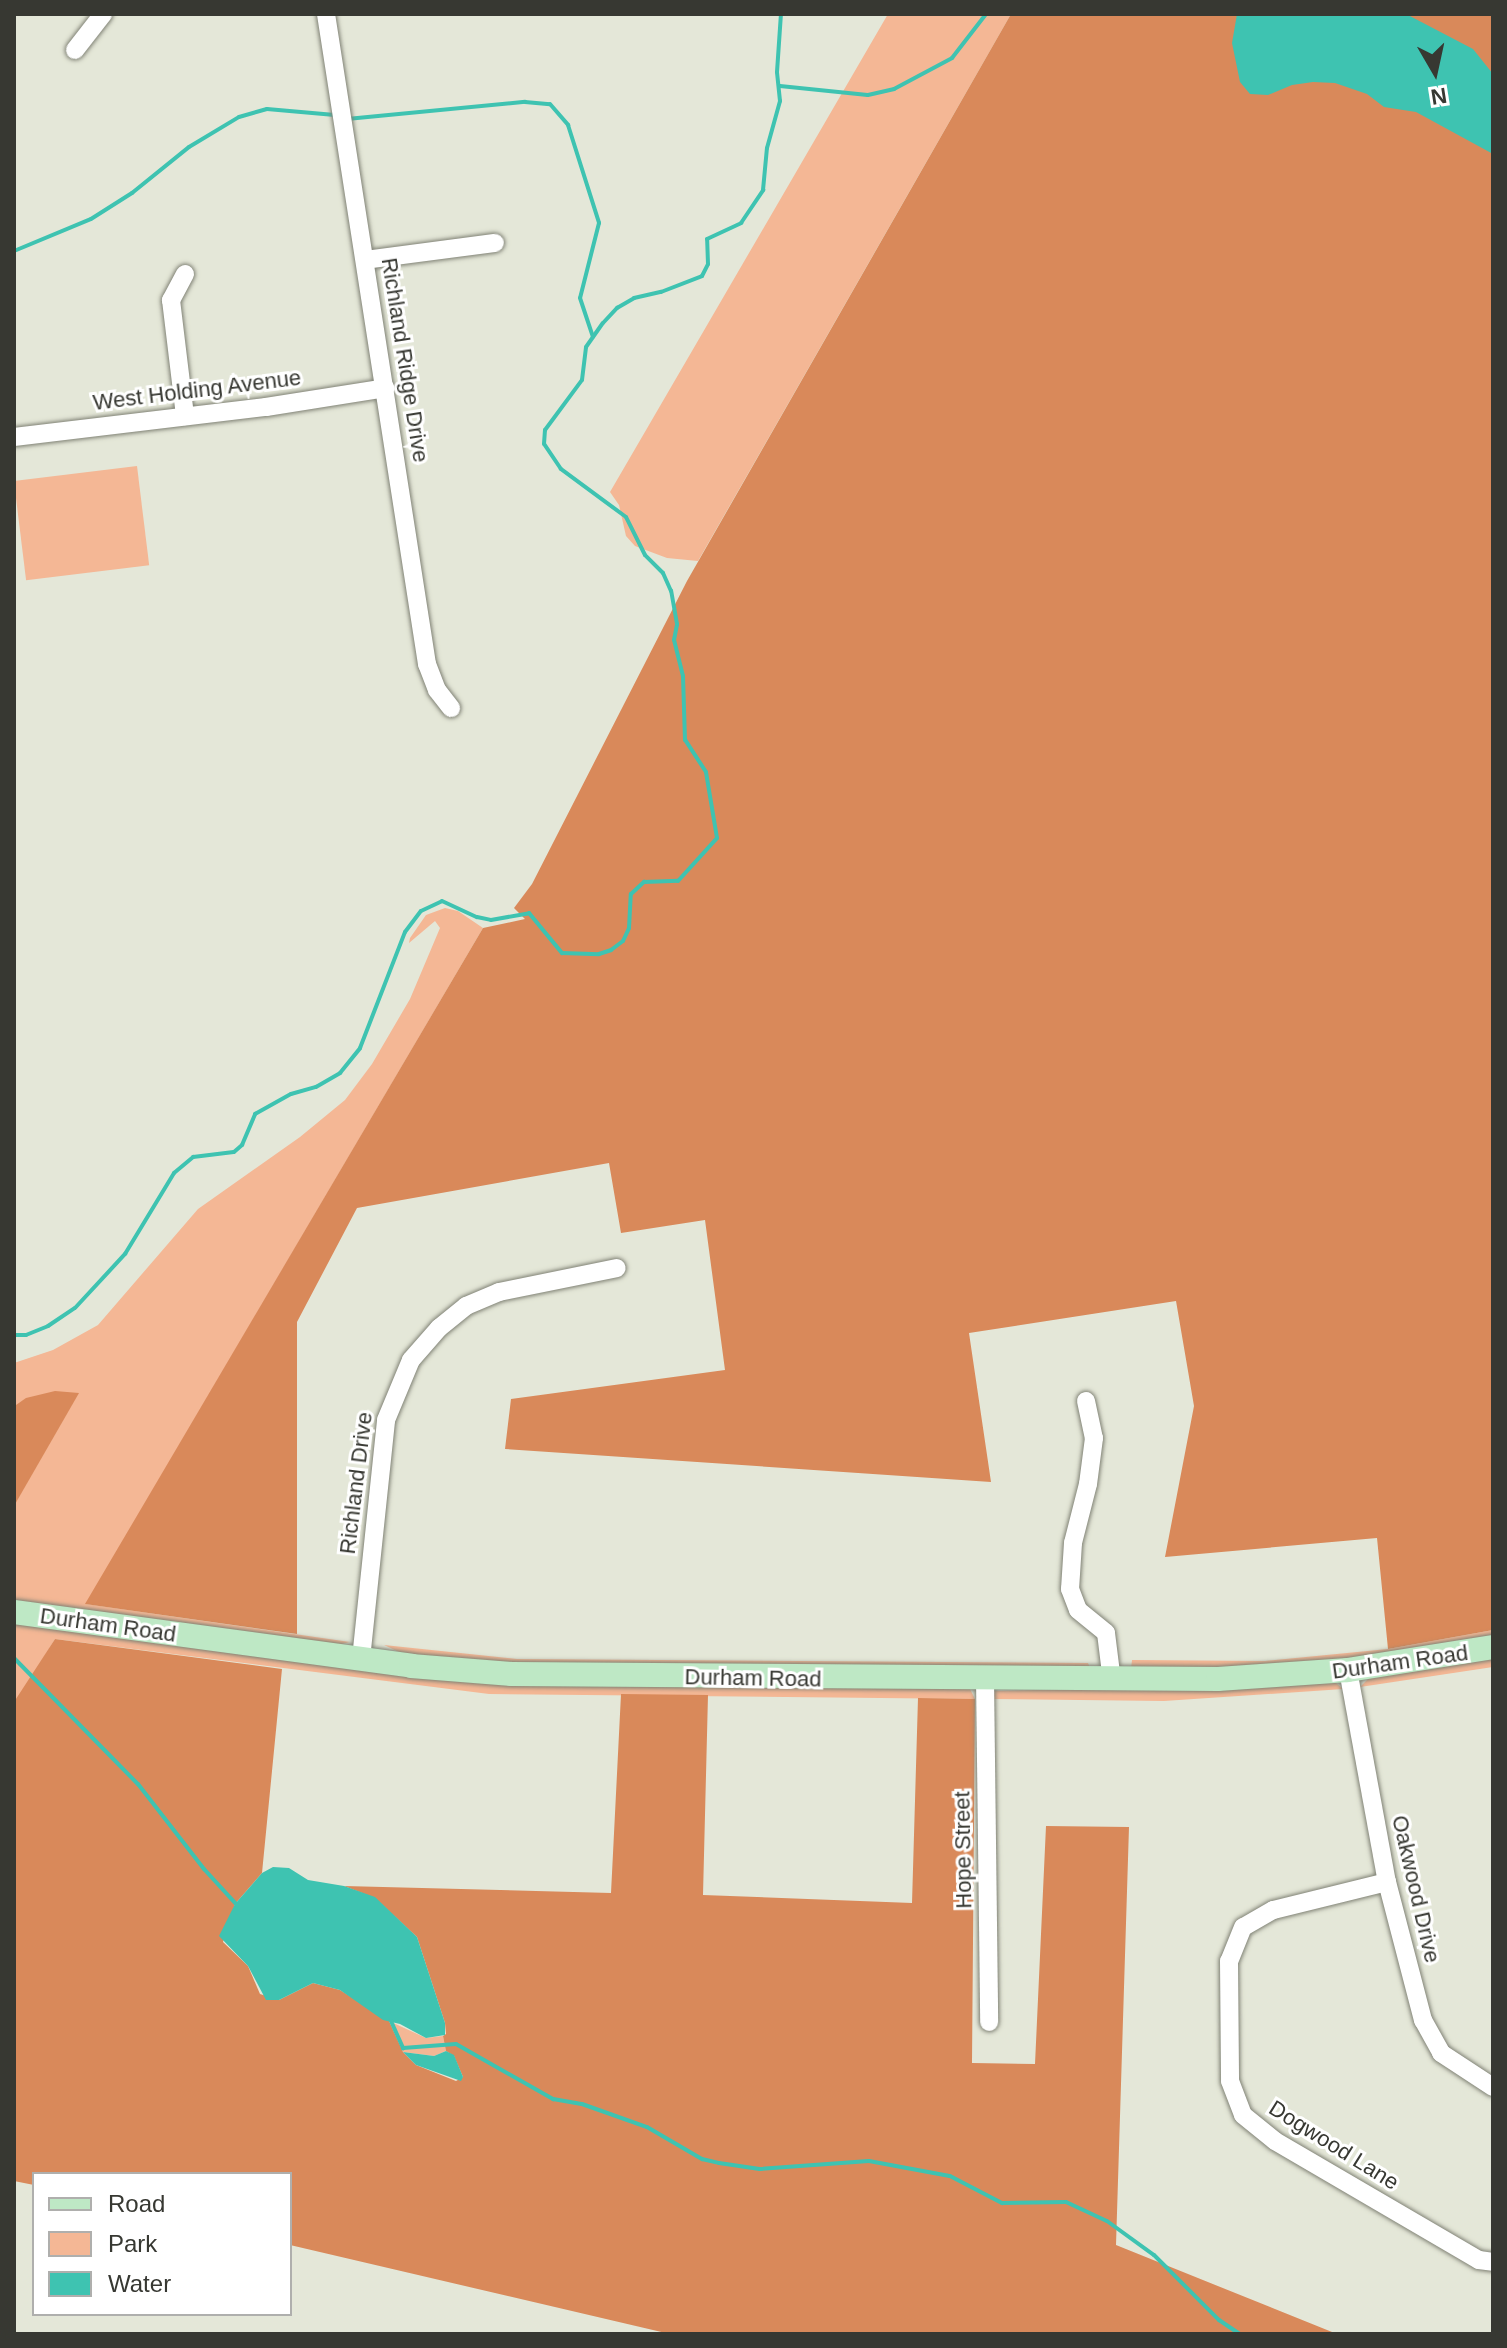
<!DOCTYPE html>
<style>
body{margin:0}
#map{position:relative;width:1507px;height:2348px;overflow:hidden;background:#e4e7d8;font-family:Helvetica,sans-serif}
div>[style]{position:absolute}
.green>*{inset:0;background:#f4b795;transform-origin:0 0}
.forest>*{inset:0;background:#d9895a}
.water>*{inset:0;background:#3ec3b1}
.stream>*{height:4px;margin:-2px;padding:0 2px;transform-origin:2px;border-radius:2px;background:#3ec3b1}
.roads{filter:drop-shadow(0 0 2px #808275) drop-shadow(0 0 2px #808275)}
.minor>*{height:18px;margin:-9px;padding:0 9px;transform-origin:9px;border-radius:9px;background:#fff}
.major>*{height:24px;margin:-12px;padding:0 12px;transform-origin:12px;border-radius:12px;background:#bee8c5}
span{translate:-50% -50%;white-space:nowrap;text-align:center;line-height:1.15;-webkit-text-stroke:6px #fff;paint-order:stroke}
.street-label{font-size:22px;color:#373832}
.frame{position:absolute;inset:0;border:16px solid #373832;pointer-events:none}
.legend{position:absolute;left:32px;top:2172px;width:260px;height:144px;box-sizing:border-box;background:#fff;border:2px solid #afafad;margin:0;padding:10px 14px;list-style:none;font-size:24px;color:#373832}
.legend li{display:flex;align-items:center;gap:16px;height:40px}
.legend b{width:40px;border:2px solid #afafad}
.north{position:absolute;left:1395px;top:32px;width:80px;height:80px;-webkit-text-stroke:6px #fff;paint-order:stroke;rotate:171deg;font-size:22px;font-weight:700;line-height:32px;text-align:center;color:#373832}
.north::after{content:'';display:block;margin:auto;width:28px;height:36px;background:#373832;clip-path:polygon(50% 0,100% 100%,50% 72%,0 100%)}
</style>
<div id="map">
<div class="green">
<i style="clip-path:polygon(888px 14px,1011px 14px,698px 561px,667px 558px,635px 546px,626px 536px,619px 505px,610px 492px)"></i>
<i style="left:137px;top:466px;width:100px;height:124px;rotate:83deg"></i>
<i style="clip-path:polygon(445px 908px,458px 911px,483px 928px,86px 1604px,350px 1642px,329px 1647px,14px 1606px,14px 1363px,53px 1350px,98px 1325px,198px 1209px,300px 1137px,345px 1100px,372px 1064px,410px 999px,440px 928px,435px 921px,409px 943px,410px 938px,426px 915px)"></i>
<i style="clip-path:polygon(14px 1622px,377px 1669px,970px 1689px,975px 1699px,489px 1694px,55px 1639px,14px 1706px)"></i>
<i style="clip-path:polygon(1493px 1630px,1493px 1640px,1303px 1668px,1131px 1669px,1132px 1660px,1265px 1661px,1388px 1649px)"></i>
<i style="clip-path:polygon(384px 1645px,517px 1659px,1088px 1663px,1090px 1668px,520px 1666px,410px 1657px)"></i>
<i style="clip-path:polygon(1493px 1655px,1493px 1667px,1360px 1687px,1369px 1678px)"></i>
<i style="clip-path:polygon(1336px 1683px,1343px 1689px,1164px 1701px,989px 1699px,994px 1691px)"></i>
<i style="clip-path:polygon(389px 2021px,426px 2038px,443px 2036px,446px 2051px,434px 2056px,403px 2052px)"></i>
</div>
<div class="forest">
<i style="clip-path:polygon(1011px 14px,1493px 14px,1493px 1630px,1388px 1649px,1377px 1538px,1165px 1557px,1194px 1406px,1176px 1301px,969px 1333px,991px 1482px,505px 1449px,511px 1399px,725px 1370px,705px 1220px,621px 1233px,609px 1163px,357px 1208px,297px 1322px,297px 1634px,85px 1604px,483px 928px,525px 919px,514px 908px,532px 884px,687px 581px)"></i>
<i style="clip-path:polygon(55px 1391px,79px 1393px,14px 1506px,16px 1405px,26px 1398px)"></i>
<i style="clip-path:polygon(55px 1639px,282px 1669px,262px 1873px,235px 1904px,223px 1942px,248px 1966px,260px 1994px,279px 2000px,313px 1983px,340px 1990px,389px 2021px,403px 2052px,416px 2065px,456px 2081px,463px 2077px,454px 2056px,446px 2051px,443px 2036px,446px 2034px,445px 2023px,417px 1937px,375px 1898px,344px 1886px,611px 1893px,621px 1694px,708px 1695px,703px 1895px,912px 1903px,918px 1698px,975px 1699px,972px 2063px,1035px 2064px,1046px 1826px,1129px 1827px,1116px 2245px,1337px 2334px,670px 2334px,290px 2245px,290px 2174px,34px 2174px,34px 2185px,14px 2181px,14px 1702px)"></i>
</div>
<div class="water">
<i style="clip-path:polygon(1237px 14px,1406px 14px,1473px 49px,1493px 74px,1493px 154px,1416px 112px,1384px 107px,1367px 94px,1335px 83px,1313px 82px,1292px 85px,1268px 95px,1250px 94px,1240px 82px,1232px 43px)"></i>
<i style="clip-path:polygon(273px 1867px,289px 1868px,308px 1880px,344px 1886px,375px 1897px,417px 1937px,445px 2023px,445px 2035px,426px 2038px,400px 2024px,383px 2020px,340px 1990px,313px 1983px,279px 2000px,266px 2000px,248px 1966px,219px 1936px,235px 1904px,262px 1873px)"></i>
<i style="clip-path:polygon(446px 2051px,454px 2055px,463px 2077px,461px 2081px,416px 2065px,403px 2052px,434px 2056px)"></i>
</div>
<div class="stream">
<i style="left:780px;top:86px;width:88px;rotate:5.8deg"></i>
<i style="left:868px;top:95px;width:27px;rotate:-13deg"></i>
<i style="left:894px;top:89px;width:66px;rotate:-28.1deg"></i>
<i style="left:952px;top:58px;width:56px;rotate:-52.3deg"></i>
<i style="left:347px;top:119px;width:179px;rotate:-5.5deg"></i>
<i style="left:525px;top:102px;width:25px;rotate:5deg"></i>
<i style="left:550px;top:104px;width:28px;rotate:49deg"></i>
<i style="left:568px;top:125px;width:103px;rotate:72.4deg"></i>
<i style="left:599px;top:223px;width:77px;rotate:104.2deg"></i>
<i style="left:580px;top:298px;width:41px;rotate:71.6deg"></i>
<i style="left:14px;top:251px;width:83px;rotate:-22.6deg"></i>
<i style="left:91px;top:219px;width:49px;rotate:-32.4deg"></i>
<i style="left:132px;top:193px;width:73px;rotate:-38.9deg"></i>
<i style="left:189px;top:147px;width:58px;rotate:-31deg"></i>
<i style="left:239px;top:117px;width:29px;rotate:-16deg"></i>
<i style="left:267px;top:109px;width:68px;rotate:5deg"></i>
<i style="left:14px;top:1335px;width:12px"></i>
<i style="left:26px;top:1335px;width:24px;rotate:-22deg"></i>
<i style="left:48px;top:1326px;width:32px;rotate:-34deg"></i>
<i style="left:75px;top:1308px;width:74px;rotate:-47.2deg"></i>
<i style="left:125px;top:1254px;width:95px;rotate:-58.8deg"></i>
<i style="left:174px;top:1173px;width:25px;rotate:-40deg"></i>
<i style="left:193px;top:1157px;width:41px;rotate:-7deg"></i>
<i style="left:234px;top:1152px;width:11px;rotate:-41deg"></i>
<i style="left:242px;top:1145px;width:34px;rotate:-67deg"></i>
<i style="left:255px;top:1114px;width:41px;rotate:-29.1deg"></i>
<i style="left:291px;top:1094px;width:26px;rotate:-16deg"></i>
<i style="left:316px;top:1087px;width:28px;rotate:-30deg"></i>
<i style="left:340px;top:1073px;width:32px;rotate:-51deg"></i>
<i style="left:360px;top:1048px;width:124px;rotate:-68.8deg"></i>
<i style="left:405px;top:932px;width:26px;rotate:-53deg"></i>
<i style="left:421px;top:911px;width:23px;rotate:-25deg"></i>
<i style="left:442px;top:901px;width:38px;rotate:25deg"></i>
<i style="left:477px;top:917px;width:14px;rotate:12deg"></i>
<i style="left:491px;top:920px;width:39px;rotate:-10deg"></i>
<i style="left:529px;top:913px;width:52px;rotate:50.5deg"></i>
<i style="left:562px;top:953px;width:37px;rotate:2deg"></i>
<i style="left:599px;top:954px;width:13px;rotate:-18deg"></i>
<i style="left:611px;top:950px;width:15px;rotate:-37deg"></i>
<i style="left:623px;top:941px;width:14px;rotate:-65deg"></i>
<i style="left:629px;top:928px;width:34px;rotate:-87deg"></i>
<i style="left:631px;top:894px;width:18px;rotate:-43deg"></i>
<i style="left:644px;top:882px;width:34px;rotate:-2deg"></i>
<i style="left:678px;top:881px;width:58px;rotate:-47.8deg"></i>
<i style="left:717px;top:838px;width:67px;rotate:-99.5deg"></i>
<i style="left:706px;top:772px;width:38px;rotate:-123deg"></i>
<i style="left:685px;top:740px;width:64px;rotate:-91.8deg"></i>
<i style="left:683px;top:676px;width:37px;rotate:-104deg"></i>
<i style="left:674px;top:640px;width:16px;rotate:-79deg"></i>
<i style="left:677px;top:624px;width:34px;rotate:-100deg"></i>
<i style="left:671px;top:591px;width:20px;rotate:-114deg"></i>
<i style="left:663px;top:573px;width:25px;rotate:-135deg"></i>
<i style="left:645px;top:555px;width:42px;rotate:-116.6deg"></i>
<i style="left:626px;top:517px;width:81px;rotate:-143.6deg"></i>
<i style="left:561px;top:469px;width:30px;rotate:-124deg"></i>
<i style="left:544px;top:444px;width:14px;rotate:-86deg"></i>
<i style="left:545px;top:430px;width:62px;rotate:-53.5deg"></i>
<i style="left:582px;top:380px;width:33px;rotate:-83deg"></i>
<i style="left:586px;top:347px;width:29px;rotate:-55deg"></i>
<i style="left:603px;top:323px;width:21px;rotate:-47deg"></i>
<i style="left:617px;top:308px;width:20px;rotate:-30deg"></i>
<i style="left:634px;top:298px;width:28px;rotate:-13deg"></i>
<i style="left:661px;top:292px;width:44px;rotate:-21.3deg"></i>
<i style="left:702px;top:276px;width:13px;rotate:-63deg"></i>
<i style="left:708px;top:264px;width:25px;rotate:-92deg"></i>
<i style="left:707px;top:239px;width:38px;rotate:-25deg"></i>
<i style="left:741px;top:223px;width:40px;rotate:-56deg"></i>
<i style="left:763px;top:190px;width:42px;rotate:-84.6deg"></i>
<i style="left:767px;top:148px;width:49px;rotate:-74.5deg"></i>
<i style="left:780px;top:101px;width:29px;rotate:-96deg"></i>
<i style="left:777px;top:72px;width:58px;rotate:-86.1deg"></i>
<i style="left:14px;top:1658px;width:177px;rotate:45.5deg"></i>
<i style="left:138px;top:1784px;width:108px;rotate:52.2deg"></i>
<i style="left:204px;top:1869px;width:49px;rotate:47.5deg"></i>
<i style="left:391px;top:2021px;width:30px;rotate:66deg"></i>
<i style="left:403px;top:2048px;width:53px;rotate:-4.3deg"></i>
<i style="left:456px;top:2044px;width:112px;rotate:29.6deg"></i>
<i style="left:553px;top:2099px;width:29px;rotate:10deg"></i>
<i style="left:582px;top:2104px;width:69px;rotate:19.5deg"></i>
<i style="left:647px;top:2127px;width:64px;rotate:30.2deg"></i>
<i style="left:702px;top:2159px;width:17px;rotate:13deg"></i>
<i style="left:719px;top:2163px;width:41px;rotate:8.3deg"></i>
<i style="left:760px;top:2169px;width:109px;rotate:-4.2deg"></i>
<i style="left:869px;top:2161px;width:82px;rotate:10.5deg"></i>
<i style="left:950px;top:2176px;width:59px;rotate:27.4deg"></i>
<i style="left:1002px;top:2203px;width:64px;rotate:-0.9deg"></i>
<i style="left:1066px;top:2202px;width:45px;rotate:24.9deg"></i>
<i style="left:1107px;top:2221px;width:58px;rotate:35.9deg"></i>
<i style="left:1154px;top:2255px;width:92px;rotate:45deg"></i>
<i style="left:1219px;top:2320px;width:25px;rotate:34deg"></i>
</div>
<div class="roads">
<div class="minor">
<i style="left:326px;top:14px;width:658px;rotate:81.17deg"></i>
<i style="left:427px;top:664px;width:28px;rotate:69deg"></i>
<i style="left:437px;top:690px;width:23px;rotate:52deg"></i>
<i style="left:75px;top:50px;width:46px;rotate:-52.1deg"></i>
<i style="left:365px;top:260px;width:131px;rotate:-7.5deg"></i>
<i style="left:185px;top:274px;width:30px;rotate:118deg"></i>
<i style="left:171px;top:300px;width:117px;rotate:83.1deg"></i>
<i style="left:14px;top:437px;width:254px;rotate:-6.8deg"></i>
<i style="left:266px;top:407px;width:121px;rotate:-9deg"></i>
<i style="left:1086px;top:1401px;width:38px;rotate:78deg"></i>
<i style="left:1094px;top:1438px;width:46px;rotate:97.4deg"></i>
<i style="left:1088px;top:1484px;width:61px;rotate:104.3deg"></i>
<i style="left:1073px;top:1543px;width:46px;rotate:93.7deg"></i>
<i style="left:1070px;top:1589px;width:22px;rotate:69deg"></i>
<i style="left:1078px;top:1610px;width:36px;rotate:39deg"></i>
<i style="left:1106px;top:1633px;width:48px;rotate:82.9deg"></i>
<i style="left:361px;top:1659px;width:240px;rotate:-84deg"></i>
<i style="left:386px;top:1420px;width:65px;rotate:-67.4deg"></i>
<i style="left:411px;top:1360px;width:43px;rotate:-48.8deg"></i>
<i style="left:439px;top:1328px;width:35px;rotate:-39deg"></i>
<i style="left:466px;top:1306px;width:36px;rotate:-23deg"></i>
<i style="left:499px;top:1292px;width:120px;rotate:-11.5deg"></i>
<i style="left:1348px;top:1670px;width:216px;rotate:79.6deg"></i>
<i style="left:1387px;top:1882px;width:143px;rotate:75.4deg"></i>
<i style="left:1423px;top:2020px;width:38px;rotate:61deg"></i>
<i style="left:1441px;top:2053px;width:62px;rotate:33.2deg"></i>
<i style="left:985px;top:1678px;width:344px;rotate:89.3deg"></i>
<i style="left:1387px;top:1882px;width:117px;rotate:166.2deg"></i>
<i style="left:1273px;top:1910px;width:34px;rotate:150deg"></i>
<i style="left:1243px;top:1927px;width:37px;rotate:112deg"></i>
<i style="left:1229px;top:1961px;width:120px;rotate:89.5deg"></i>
<i style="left:1230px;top:2081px;width:36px;rotate:69deg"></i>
<i style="left:1243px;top:2115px;width:41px;rotate:39.1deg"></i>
<i style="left:1275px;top:2141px;width:236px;rotate:30.3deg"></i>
<i style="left:1479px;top:2260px;width:14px;rotate:8deg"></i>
</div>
<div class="major">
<i style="left:14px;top:1612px;width:401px;rotate:7.7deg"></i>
<i style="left:411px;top:1666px;width:101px;rotate:4.5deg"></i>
<i style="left:512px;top:1674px;width:706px;rotate:0.41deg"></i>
<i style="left:1218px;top:1679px;width:130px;rotate:-4deg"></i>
<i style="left:1348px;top:1670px;width:147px;rotate:-9deg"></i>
</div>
</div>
<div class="street-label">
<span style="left:405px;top:360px;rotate:81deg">Richland Ridge Drive</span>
<span style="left:197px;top:390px;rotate:-7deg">West Holding Avenue</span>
<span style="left:356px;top:1483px;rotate:-83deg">Richland Drive</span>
<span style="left:108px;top:1625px;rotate:8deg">Durham Road</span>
<span style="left:1400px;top:1662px;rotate:-8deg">Durham Road</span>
<span style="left:753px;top:1678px;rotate:1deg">Durham Road</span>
<span style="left:963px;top:1850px;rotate:-91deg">Hope Street</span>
<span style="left:1416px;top:1889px;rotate:77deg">Oakwood Drive</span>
<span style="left:1334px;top:2145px;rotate:32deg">Dogwood Lane</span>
</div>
<div class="frame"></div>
<ul class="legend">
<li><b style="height:10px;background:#bee8c5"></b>Road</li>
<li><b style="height:22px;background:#f4b795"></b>Park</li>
<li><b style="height:22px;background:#3ec3b1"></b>Water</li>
</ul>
<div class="north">N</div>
</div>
